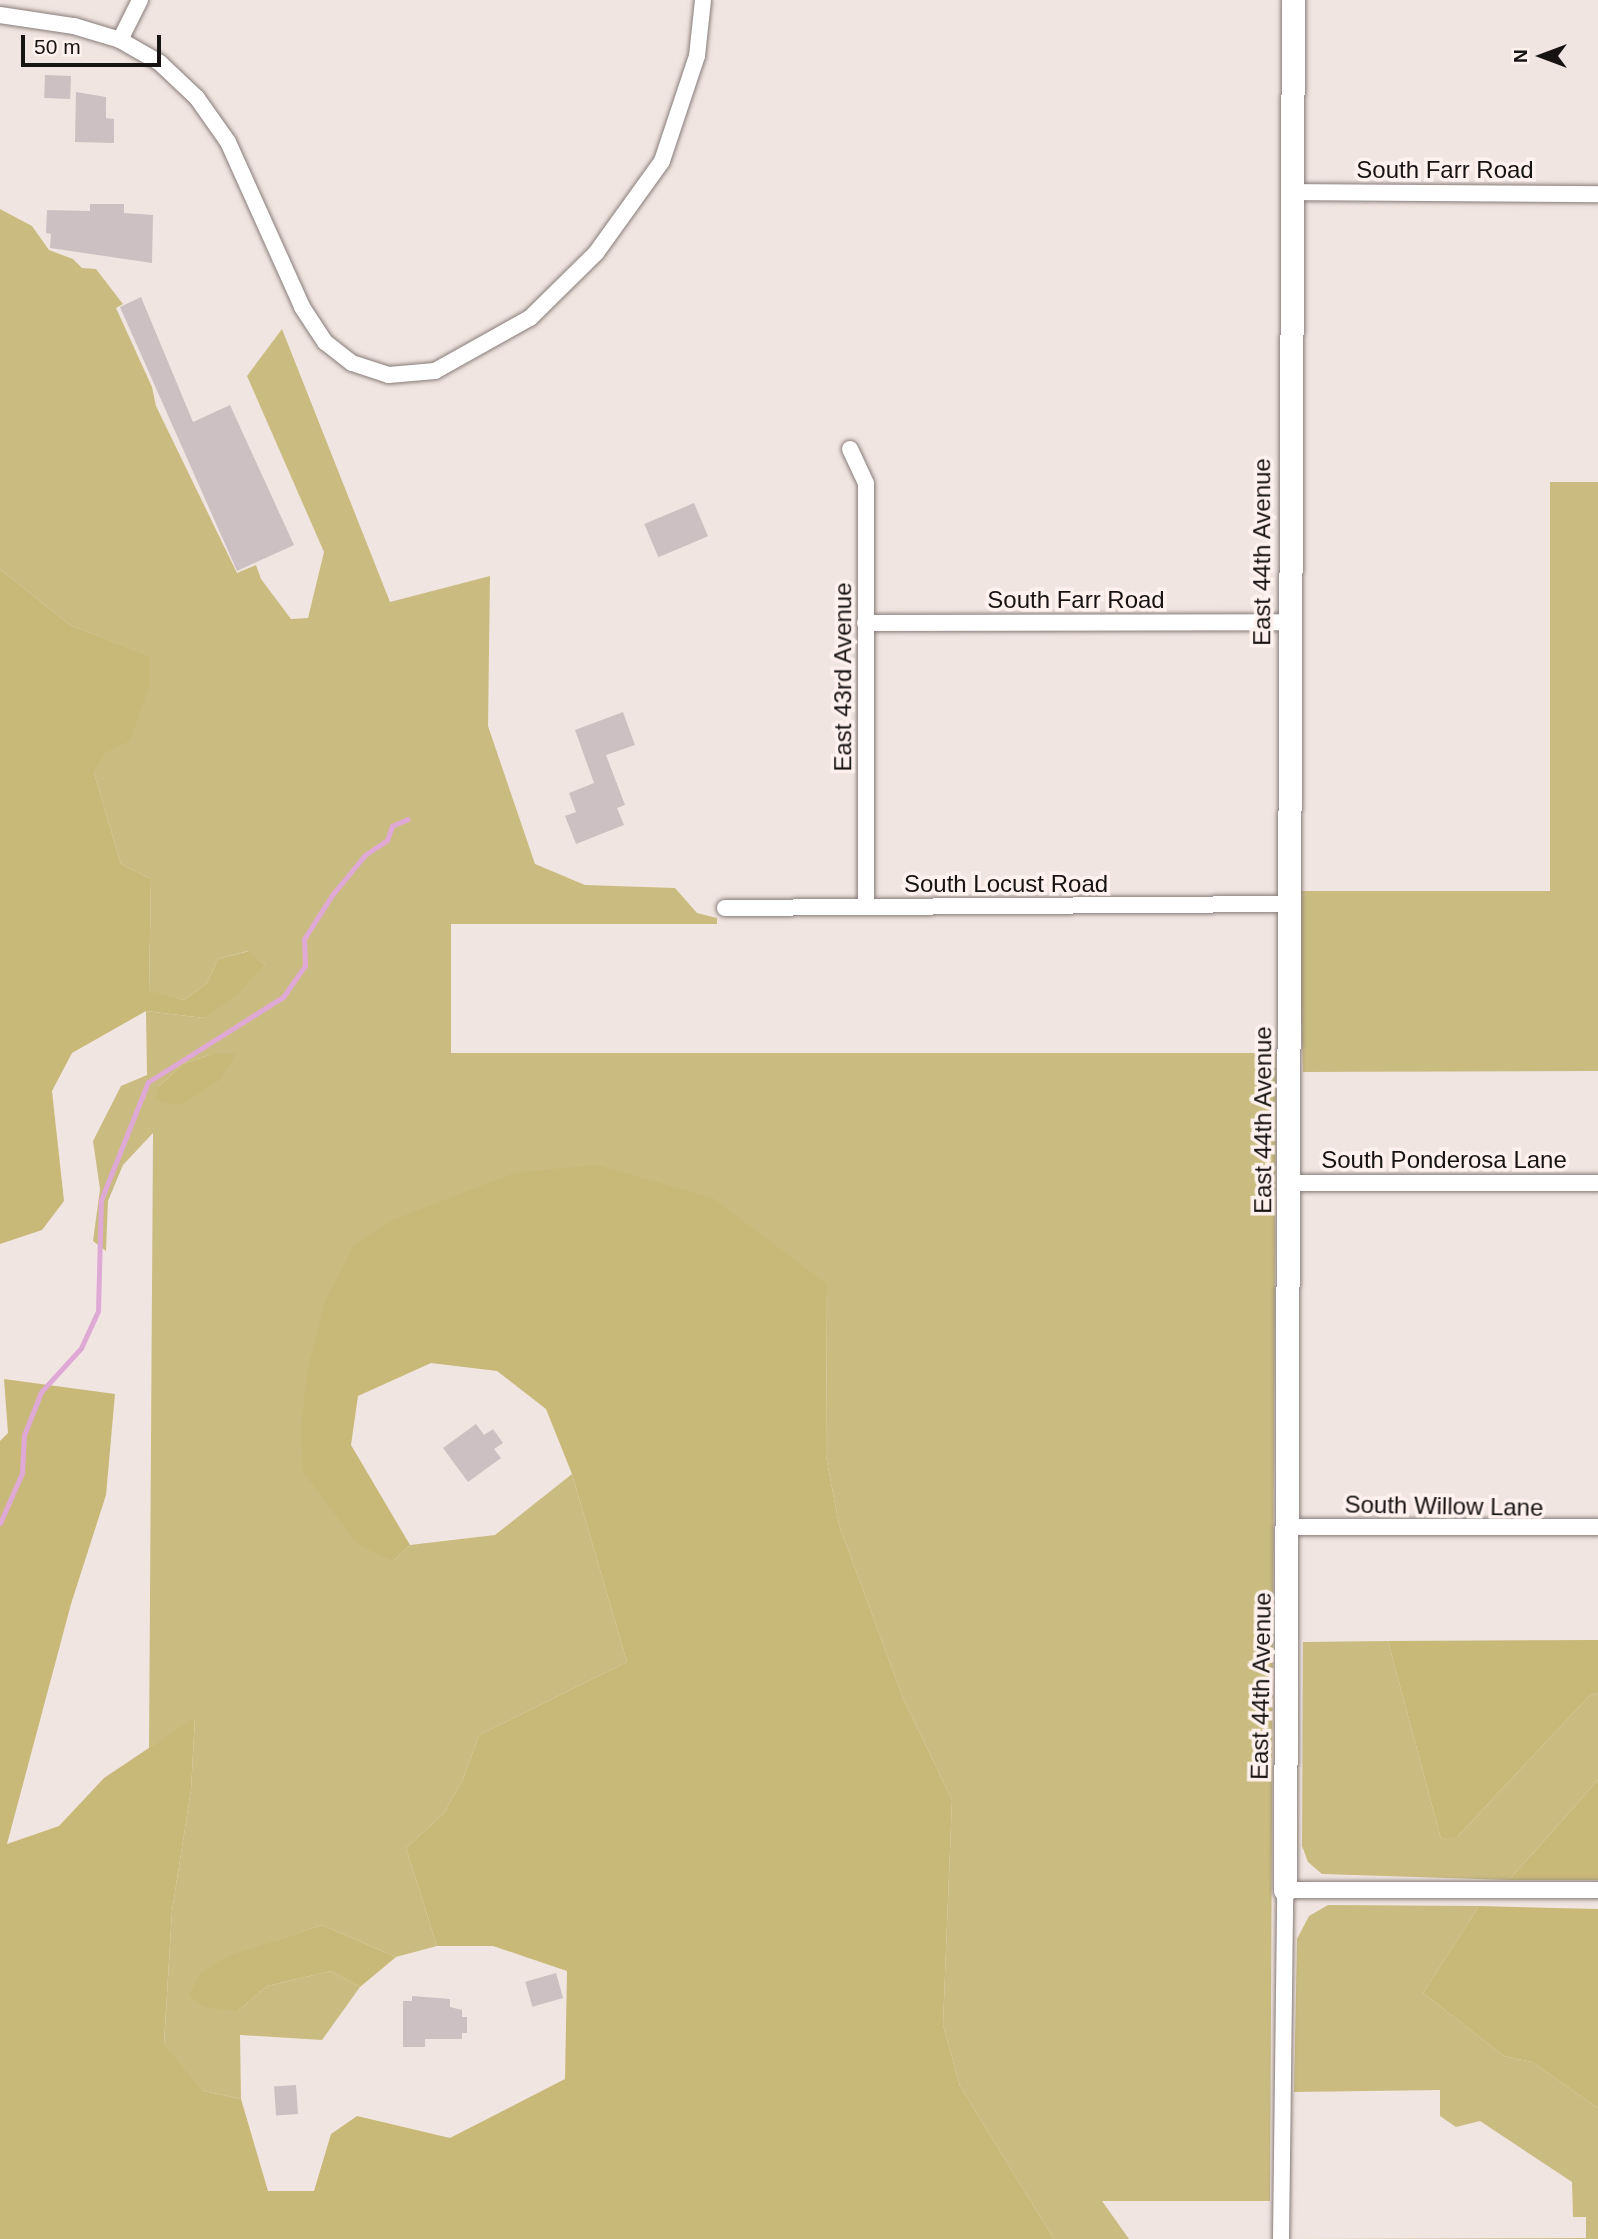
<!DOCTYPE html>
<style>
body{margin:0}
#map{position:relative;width:1598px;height:2239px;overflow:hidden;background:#f1e5e1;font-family:Helvetica,sans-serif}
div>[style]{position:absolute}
.green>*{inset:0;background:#cabc80}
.forest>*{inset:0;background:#c9b979}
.stream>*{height:5px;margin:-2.5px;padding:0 2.5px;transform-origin:2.5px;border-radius:2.5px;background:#dfa9d5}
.building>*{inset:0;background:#ccc0c2;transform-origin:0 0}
.roads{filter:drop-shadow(0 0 2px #877c79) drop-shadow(0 0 2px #877c79)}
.street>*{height:16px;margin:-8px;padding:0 8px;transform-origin:8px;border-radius:8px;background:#fff}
.secondary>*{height:23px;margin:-11.5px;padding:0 11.5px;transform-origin:11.5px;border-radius:11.5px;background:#fff}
span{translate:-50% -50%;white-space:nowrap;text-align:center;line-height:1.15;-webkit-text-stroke:7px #fff2ee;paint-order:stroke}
.street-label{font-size:24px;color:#171312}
.north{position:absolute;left:1507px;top:21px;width:70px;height:70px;-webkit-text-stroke:5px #fff2ee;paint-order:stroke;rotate:270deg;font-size:19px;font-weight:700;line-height:28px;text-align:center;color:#171312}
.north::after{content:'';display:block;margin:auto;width:24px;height:32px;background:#171312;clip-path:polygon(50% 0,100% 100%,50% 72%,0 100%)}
.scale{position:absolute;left:21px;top:35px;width:140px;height:32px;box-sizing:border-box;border:4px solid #171312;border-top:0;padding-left:9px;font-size:21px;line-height:24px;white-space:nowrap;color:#171312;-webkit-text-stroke:5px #fff2ee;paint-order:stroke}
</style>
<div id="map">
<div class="green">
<i style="clip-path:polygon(evenodd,0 209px,32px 226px,49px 250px,73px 259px,82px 268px,96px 269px,123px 304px,116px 308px,152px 387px,156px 406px,237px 573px,256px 565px,261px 579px,291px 619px,308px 618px,324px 552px,247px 376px,282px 329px,390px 602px,490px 576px,488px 726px,535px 864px,585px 885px,675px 888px,697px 913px,717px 918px,717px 924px,451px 924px,451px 1053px,1276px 1053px,1270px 2201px,1102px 2201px,1129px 2239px,1054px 2239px,960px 2086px,943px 2025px,952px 1800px,903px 1698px,839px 1525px,826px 1456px,827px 1284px,307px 1372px,393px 1561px,410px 1545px,495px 1535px,572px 1474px,627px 1662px,479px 1735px,463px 1779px,444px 1813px,406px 1848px,437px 1946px,396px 1957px,322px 1925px,275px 1941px,238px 2011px,267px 1986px,331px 1971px,360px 1987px,322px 2040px,240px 2035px,241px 2099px,204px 2091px,164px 2045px,172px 1911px,191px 1790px,195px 1718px,149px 1748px,153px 1133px,123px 1165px,108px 1201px,106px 1251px,93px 1241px,100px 1189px,93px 1141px,121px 1086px,147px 1075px,146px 1011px,204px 1018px,265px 965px,248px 951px,218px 959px,207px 983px,184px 1000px,149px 992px,151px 879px,121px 864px,94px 773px,149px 656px,70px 625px,0 569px,0 209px,212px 1054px,158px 1087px,183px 1064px,212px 1054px)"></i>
<i style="clip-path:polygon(1550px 482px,1598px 482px,1598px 1071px,1303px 1072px,1298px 891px,1550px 891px)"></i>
<i style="clip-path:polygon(1388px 1641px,1441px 1839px,1458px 1836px,1590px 1695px,1598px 1693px,1598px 1780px,1509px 1880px,1322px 1874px,1308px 1862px,1302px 1846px,1303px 1642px)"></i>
<i style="clip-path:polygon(1328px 1905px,1479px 1906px,1423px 1993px,1504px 2056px,1532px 2062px,1598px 2108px,1598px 2239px,1293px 2239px,1586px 2238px,1586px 2217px,1573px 2217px,1572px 2182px,1480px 2121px,1456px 2127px,1440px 2116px,1440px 2090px,1294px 2092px,1297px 1939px,1309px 1916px)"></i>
</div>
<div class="forest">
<i style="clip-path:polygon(0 569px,70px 625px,150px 656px,150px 685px,130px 741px,105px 753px,94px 773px,121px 864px,151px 879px,149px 991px,184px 1000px,207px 983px,218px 959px,249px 951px,265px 965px,236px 996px,204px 1018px,146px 1011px,72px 1053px,52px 1091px,64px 1201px,42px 1230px,0 1244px)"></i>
<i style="clip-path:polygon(212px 1054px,236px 1054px,220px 1080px,181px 1105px,156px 1101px,158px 1087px,183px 1064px)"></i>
<i style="clip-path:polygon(597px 1165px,713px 1198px,827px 1284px,826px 1456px,839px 1525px,903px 1698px,952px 1800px,943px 2025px,960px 2086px,1054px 2239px,0 2239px,0 1441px,8px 1433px,4px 1379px,115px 1394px,106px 1495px,71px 1604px,7px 1844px,59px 1826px,104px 1778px,195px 1717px,191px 1790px,172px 1911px,164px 2044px,204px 2091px,241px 2099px,268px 2191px,314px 2191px,331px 2134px,357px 2116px,450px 2138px,565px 2079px,567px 1971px,493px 1946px,437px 1946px,406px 1848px,444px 1813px,463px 1779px,479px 1735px,627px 1662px,572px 1474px,546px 1409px,497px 1371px,431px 1363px,358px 1396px,351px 1445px,410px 1545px,393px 1561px,357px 1544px,303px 1472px,301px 1430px,307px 1372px,325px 1301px,354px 1245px,394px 1219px,517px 1172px)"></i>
<i style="clip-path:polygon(1598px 1640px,1598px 1693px,1590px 1695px,1457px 1837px,1441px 1839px,1388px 1641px)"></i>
<i style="clip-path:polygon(1598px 1780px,1598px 1880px,1509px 1880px,1535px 1851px)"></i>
<i style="clip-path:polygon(1479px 1906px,1598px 1909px,1598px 2108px,1532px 2062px,1504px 2056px,1423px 1993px)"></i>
<i style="clip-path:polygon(322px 1925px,396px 1957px,360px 1987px,331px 1971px,267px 1986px,238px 2011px,203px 2007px,189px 1995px,200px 1973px,226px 1957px)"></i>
</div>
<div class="stream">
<i style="left:0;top:1523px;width:55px;rotate:-66.3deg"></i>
<i style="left:22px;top:1473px;width:38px;rotate:-87deg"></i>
<i style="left:24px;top:1435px;width:46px;rotate:-68.4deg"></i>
<i style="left:41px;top:1392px;width:59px;rotate:-47.7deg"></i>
<i style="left:81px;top:1348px;width:41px;rotate:-65.3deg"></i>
<i style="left:98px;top:1311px;width:111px;rotate:-88.5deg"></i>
<i style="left:101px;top:1200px;width:127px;rotate:-68.3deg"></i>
<i style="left:148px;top:1082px;width:160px;rotate:-32.2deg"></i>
<i style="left:283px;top:997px;width:38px;rotate:-55deg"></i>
<i style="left:305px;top:966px;width:27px;rotate:-92deg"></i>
<i style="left:304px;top:939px;width:52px;rotate:-57.5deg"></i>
<i style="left:332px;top:895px;width:52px;rotate:-50.5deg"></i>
<i style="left:365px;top:855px;width:27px;rotate:-34deg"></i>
<i style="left:387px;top:840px;width:15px;rotate:-70deg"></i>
<i style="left:392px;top:826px;width:17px;rotate:-24deg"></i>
</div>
<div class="building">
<i style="left:45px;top:75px;width:26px;height:23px;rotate:2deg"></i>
<i style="clip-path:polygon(76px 92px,106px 97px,106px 118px,114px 119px,114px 143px,75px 142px)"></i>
<i style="clip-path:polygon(90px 204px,124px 204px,124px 213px,153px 215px,152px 263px,50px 248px,51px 234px,46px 233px,47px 210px,90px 211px)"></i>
<i style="clip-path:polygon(141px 297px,193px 422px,230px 405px,294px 545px,237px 571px,120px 307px)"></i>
<i style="left:694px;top:503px;width:36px;height:54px;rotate:67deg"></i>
<i style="clip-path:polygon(623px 712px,635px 745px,606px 755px,625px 805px,617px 808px,624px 825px,576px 844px,565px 816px,576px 812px,569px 793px,594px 783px,575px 730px)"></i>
<i style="clip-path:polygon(476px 1424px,484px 1435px,493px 1429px,503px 1443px,494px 1449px,501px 1458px,468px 1482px,443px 1448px)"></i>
<i style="left:556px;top:1973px;width:26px;height:32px;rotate:74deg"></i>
<i style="clip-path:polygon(412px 1996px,450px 1999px,450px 2007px,462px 2010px,462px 2017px,467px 2017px,467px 2033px,462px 2033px,462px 2039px,425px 2039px,425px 2047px,403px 2047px,403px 2001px,412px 2001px)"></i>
<i style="left:296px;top:2085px;width:29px;height:22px;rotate:86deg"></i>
</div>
<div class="roads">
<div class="street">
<i style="left:0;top:15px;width:75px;rotate:8.5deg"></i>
<i style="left:74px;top:26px;width:48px;rotate:16.9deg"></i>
<i style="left:120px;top:40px;width:46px;rotate:29.9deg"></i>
<i style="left:160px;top:63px;width:51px;rotate:43.4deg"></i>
<i style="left:197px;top:98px;width:54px;rotate:54.8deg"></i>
<i style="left:228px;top:142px;width:181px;rotate:65.8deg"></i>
<i style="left:302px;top:307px;width:42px;rotate:56.7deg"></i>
<i style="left:325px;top:342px;width:34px;rotate:38deg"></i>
<i style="left:352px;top:363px;width:39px;rotate:18deg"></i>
<i style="left:389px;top:375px;width:46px;rotate:-5deg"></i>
<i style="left:435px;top:371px;width:109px;rotate:-29.2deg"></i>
<i style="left:530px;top:318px;width:93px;rotate:-44.6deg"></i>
<i style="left:596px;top:253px;width:113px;rotate:-54.3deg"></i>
<i style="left:662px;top:161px;width:111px;rotate:-71.6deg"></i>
<i style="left:697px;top:56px;width:56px;rotate:-83.9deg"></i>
<i style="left:120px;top:40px;width:45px;rotate:-63.4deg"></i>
<i style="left:1291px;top:192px;width:307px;rotate:0.4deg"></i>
<i style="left:850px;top:449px;width:38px;rotate:65deg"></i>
<i style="left:866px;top:484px;width:423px;rotate:90deg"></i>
<i style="left:865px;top:623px;width:423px;rotate:-0.1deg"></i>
<i style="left:725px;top:908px;width:564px;rotate:-0.41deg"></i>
<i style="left:1290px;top:1183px;width:308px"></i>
<i style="left:1289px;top:1527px;width:309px"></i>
<i style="left:1281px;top:2239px;width:349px;rotate:-89.3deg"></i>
<i style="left:1285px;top:1890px;width:313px"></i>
</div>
<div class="secondary">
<i style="left:1285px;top:1890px;width:1890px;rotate:-89.76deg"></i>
</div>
</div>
<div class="street-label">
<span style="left:1445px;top:170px">South Farr Road</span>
<span style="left:1262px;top:552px;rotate:-90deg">East 44th Avenue</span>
<span style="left:1076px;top:600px">South Farr Road</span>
<span style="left:843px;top:677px;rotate:-90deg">East 43rd Avenue</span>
<span style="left:1006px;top:884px">South Locust Road</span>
<span style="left:1263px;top:1120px;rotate:-90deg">East 44th Avenue</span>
<span style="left:1444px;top:1160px">South Ponderosa Lane</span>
<span style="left:1444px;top:1506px;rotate:1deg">South Willow Lane</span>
<span style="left:1261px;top:1686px;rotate:-89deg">East 44th Avenue</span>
</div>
<div class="north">N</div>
<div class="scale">50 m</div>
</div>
